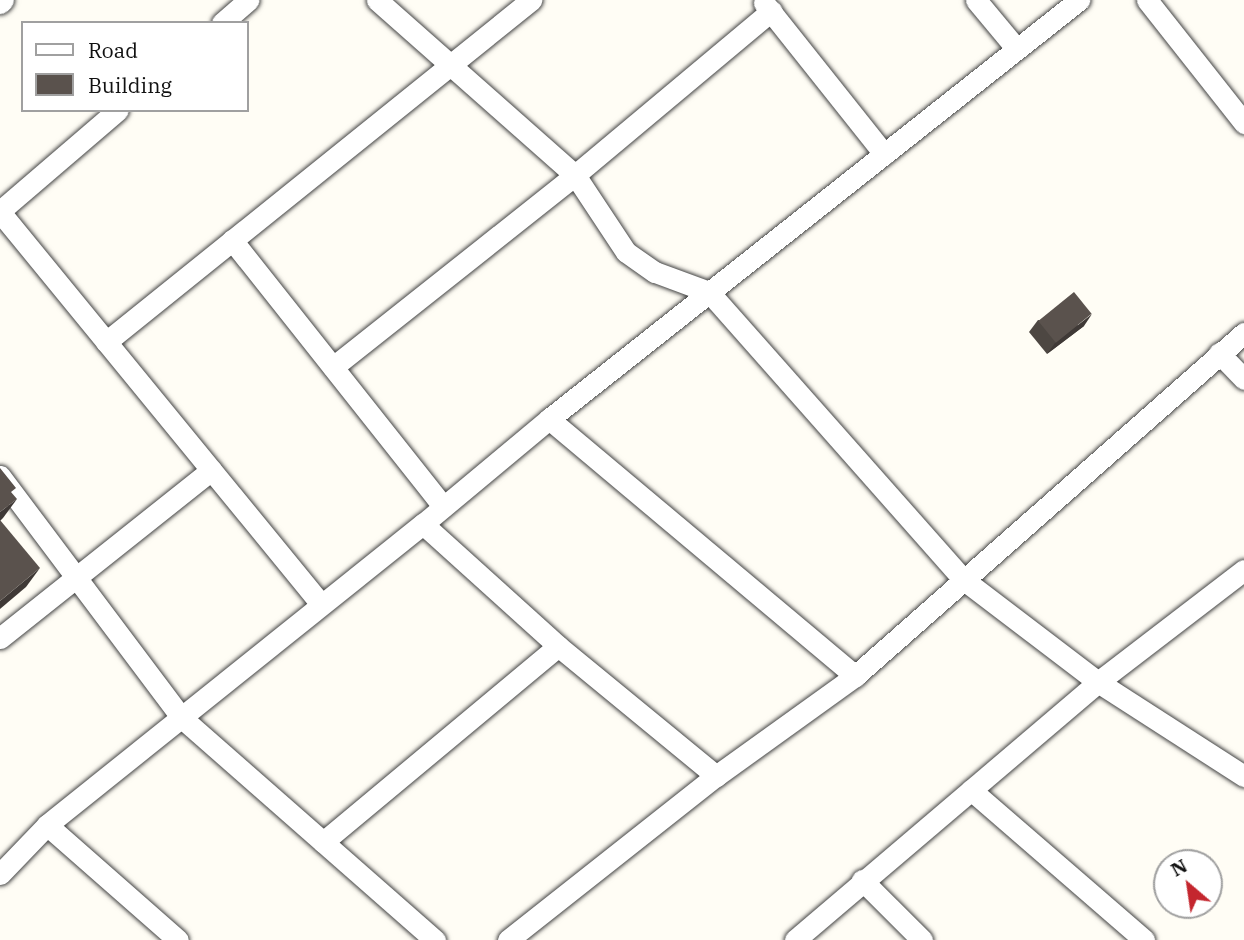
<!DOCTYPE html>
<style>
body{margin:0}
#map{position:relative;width:1244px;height:940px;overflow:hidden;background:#fffdf5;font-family:"IBM Plex Serif",serif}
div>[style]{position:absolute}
.roads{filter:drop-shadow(0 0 2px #444) drop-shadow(0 0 2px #444)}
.minor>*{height:21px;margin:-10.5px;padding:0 10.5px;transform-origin:10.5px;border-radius:10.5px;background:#fff}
.wall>*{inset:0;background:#4d4742}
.shaded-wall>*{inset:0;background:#3f3936}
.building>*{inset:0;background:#5a524d;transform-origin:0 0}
span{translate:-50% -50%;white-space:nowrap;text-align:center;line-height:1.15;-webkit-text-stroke:7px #fff;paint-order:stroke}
.legend{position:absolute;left:21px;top:21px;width:228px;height:91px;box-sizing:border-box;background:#fff;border:2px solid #a0a0a0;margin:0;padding:9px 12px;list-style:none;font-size:21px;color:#111}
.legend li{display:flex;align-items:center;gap:14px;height:35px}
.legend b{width:35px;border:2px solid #a0a0a0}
.north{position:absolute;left:1153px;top:849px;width:70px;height:70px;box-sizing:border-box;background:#fff;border:2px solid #a0a0a0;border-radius:50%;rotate:331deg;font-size:19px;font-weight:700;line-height:28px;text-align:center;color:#111}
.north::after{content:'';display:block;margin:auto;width:24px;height:32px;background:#c4262e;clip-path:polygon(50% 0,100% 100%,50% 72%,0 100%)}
</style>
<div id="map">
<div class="roads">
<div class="minor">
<i style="left:377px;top:0;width:264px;rotate:41.5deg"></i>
<i style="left:575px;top:175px;width:92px;rotate:56.5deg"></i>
<i style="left:626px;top:252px;width:35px;rotate:35deg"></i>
<i style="left:655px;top:272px;width:58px;rotate:20.3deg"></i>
<i style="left:709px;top:292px;width:385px;rotate:48.5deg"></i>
<i style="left:964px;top:580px;width:168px;rotate:37.3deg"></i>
<i style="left:1098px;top:682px;width:174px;rotate:32.8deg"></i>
<i style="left:976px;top:0;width:62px;rotate:50.2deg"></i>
<i style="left:1147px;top:0;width:157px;rotate:51.7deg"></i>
<i style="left:0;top:3px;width:4px;rotate:-45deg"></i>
<i style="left:764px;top:3px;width:193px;rotate:51.5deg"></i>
<i style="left:222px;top:23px;width:35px;rotate:-41deg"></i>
<i style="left:0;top:211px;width:155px;rotate:-40.6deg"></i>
<i style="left:0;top:212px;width:507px;rotate:50.69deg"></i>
<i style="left:232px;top:240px;width:338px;rotate:51.6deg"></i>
<i style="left:106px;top:342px;width:546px;rotate:-38.82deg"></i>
<i style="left:1219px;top:353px;width:36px;rotate:46deg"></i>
<i style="left:333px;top:367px;width:309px;rotate:-38.4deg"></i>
<i style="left:575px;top:175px;width:256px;rotate:-39.9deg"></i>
<i style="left:549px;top:419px;width:400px;rotate:40deg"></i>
<i style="left:0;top:476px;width:303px;rotate:53.1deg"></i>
<i style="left:182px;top:718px;width:337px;rotate:41.3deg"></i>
<i style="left:423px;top:524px;width:182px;rotate:42.1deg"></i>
<i style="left:558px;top:646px;width:205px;rotate:39.4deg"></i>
<i style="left:0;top:638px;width:270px;rotate:-38.5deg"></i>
<i style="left:971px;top:790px;width:229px;rotate:40.9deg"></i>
<i style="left:47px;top:825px;width:174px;rotate:41.3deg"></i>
<i style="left:323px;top:842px;width:306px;rotate:-39.8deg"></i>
<i style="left:0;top:874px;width:68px;rotate:-46.2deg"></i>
<i style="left:47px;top:825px;width:482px;rotate:-38.7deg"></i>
<i style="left:423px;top:524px;width:164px;rotate:-39.8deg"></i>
<i style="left:549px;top:419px;width:676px;rotate:-38.33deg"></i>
<i style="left:862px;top:880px;width:85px;rotate:45deg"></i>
<i style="left:508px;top:940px;width:265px;rotate:-38.3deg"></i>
<i style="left:716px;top:776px;width:171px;rotate:-35.7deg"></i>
<i style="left:855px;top:676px;width:519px;rotate:-41.4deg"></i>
<i style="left:795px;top:940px;width:398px;rotate:-40.4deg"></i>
<i style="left:1098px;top:682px;width:184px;rotate:-37.5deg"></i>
</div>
</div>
<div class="wall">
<i style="clip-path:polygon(1038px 320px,1084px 326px,1047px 354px,1029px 332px)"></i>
</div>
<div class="shaded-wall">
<i style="clip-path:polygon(1092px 314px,1084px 326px,1047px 354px,1055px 343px)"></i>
<i style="clip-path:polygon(17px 499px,3px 518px,0 521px,0 512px)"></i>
<i style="clip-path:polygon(40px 568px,26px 587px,0 609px,0 601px)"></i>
</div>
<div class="building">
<i style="left:1074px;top:292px;width:28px;height:46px;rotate:51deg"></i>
<i style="clip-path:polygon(0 468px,16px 488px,11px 492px,17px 499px,0 512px)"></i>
<i style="clip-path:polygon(0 520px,40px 568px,0 601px)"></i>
</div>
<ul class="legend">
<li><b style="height:9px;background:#fff"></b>Road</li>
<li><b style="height:19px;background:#5a524d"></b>Building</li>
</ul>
<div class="north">N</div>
</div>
